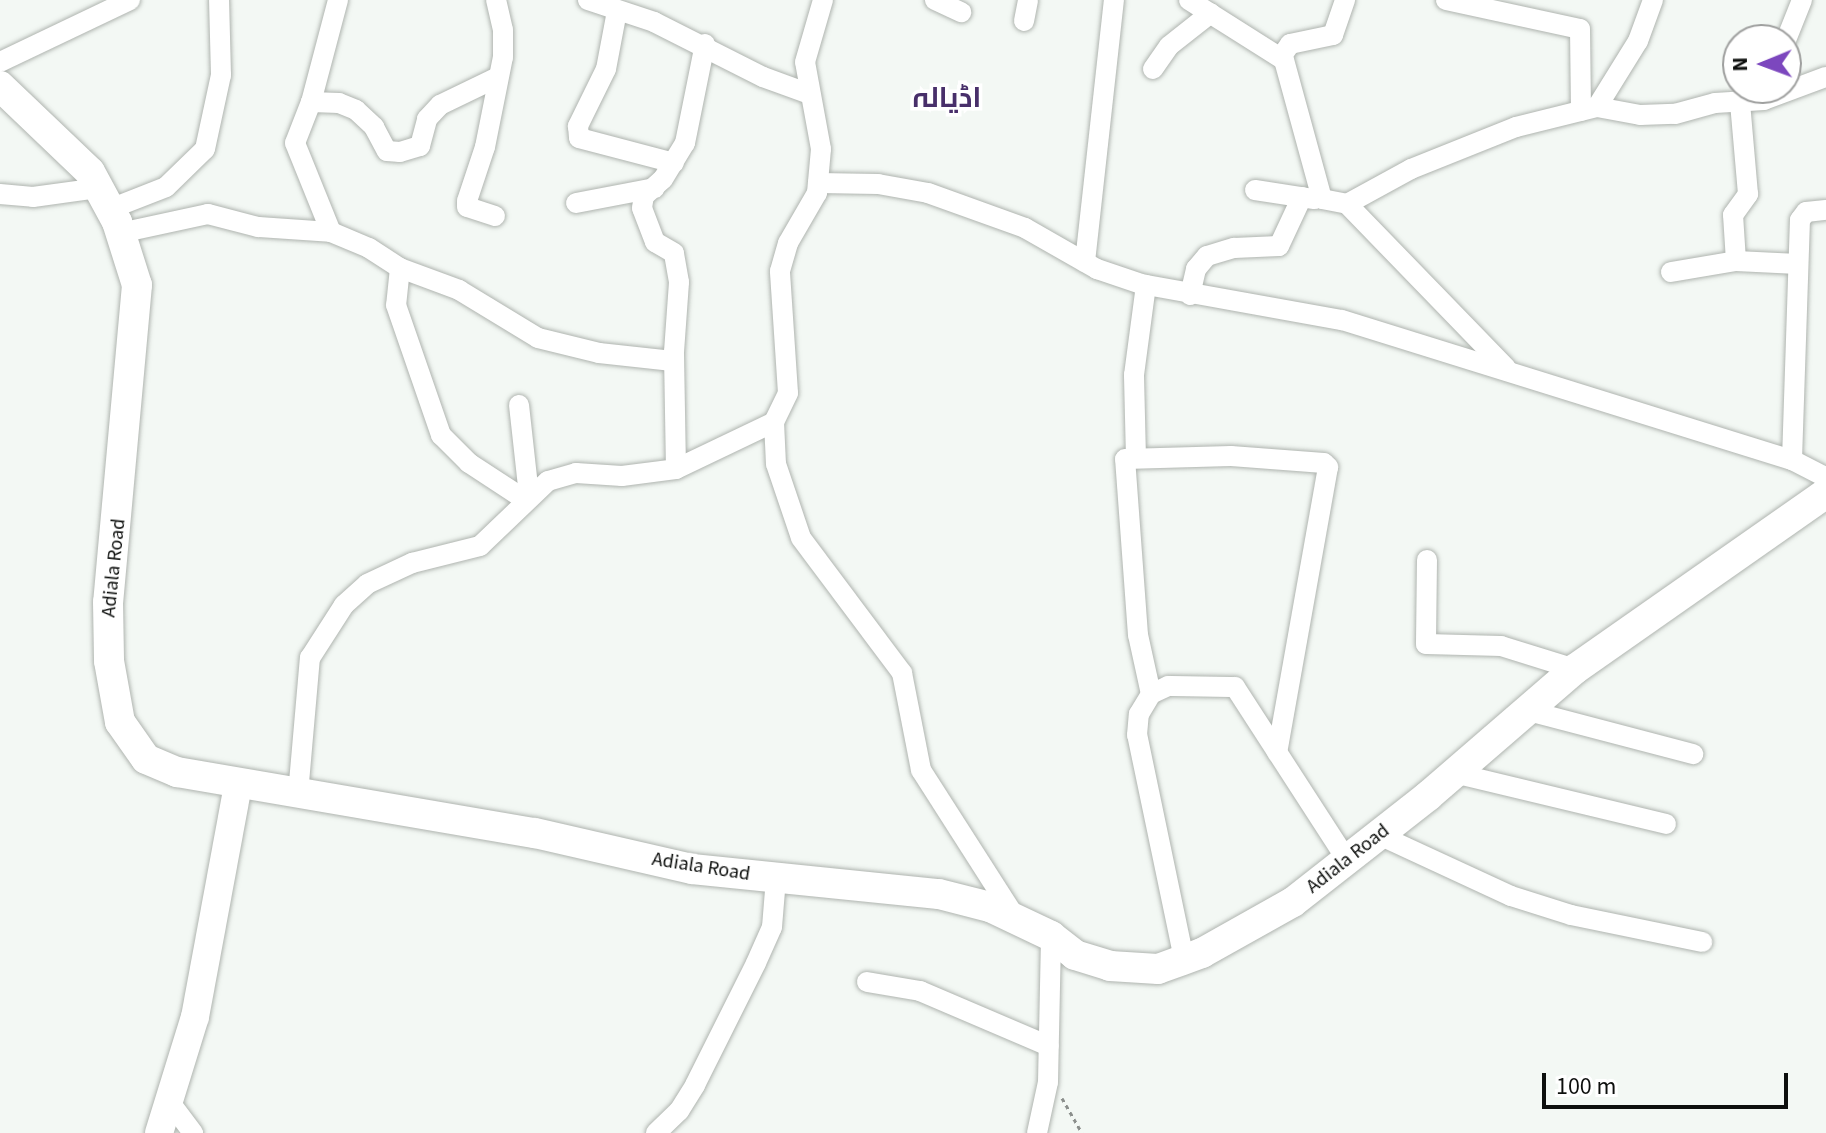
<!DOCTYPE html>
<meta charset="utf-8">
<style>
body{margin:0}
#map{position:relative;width:1826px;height:1133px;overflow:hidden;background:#f3f8f4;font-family:"Source Sans 3",Cairo,sans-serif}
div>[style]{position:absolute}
.path>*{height:3px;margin-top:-1.5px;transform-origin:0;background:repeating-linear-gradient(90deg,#8b8f8c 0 4px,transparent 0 8px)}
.roads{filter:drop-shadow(0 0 2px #afb4af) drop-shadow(0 0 2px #afb4af)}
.street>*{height:20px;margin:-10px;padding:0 10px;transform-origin:10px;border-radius:10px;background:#fff}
.secondary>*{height:28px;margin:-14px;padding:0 14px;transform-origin:14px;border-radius:14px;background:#fff}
.primary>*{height:30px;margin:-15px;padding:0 15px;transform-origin:15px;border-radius:15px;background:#fff}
span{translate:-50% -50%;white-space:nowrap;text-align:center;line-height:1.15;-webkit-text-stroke:7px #fff;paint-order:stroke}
.street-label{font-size:20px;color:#0d0f0d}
.district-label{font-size:28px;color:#482f6a;font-weight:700}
.north{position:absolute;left:1722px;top:24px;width:80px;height:80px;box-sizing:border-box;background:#fff;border:2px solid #9e9f9e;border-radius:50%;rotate:269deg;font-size:22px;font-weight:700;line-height:32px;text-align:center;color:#0d0f0d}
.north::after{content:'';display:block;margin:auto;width:28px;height:36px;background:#7c47be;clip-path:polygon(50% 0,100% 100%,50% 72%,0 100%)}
.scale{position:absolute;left:1542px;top:1073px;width:246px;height:36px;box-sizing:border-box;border:4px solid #0d0f0d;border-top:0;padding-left:10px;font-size:24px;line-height:28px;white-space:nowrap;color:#0d0f0d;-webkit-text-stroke:6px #fff;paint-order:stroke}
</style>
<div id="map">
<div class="path">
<i style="left:1062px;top:1098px;width:40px;rotate:60.3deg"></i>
</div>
<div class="roads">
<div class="street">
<i style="left:338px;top:0;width:106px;rotate:104.8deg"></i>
<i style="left:311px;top:102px;width:44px;rotate:111.3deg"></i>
<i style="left:295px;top:143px;width:96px;rotate:68deg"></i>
<i style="left:331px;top:232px;width:41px;rotate:22.8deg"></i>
<i style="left:369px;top:248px;width:37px;rotate:33deg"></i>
<i style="left:400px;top:268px;width:63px;rotate:20.4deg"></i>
<i style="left:459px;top:290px;width:92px;rotate:31.3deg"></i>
<i style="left:538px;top:338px;width:63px;rotate:13.8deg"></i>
<i style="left:599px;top:353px;width:74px;rotate:6.2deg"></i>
<i style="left:588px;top:0;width:70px;rotate:18.4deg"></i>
<i style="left:654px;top:22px;width:122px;rotate:26.8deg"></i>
<i style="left:763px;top:77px;width:47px;rotate:20deg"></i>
<i style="left:935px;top:0;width:29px;rotate:25deg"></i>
<i style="left:1189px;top:0;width:112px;rotate:32.3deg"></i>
<i style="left:1284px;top:60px;width:144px;rotate:74.7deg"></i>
<i style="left:1322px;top:199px;width:25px;rotate:11deg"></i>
<i style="left:1446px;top:0;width:137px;rotate:12.2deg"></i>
<i style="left:1580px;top:29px;width:82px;rotate:89.3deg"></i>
<i style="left:617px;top:11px;width:59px;rotate:100.7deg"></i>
<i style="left:606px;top:69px;width:64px;rotate:116.2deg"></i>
<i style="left:578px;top:126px;width:12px;rotate:85deg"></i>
<i style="left:579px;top:138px;width:98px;rotate:14.7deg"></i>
<i style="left:1024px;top:21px;width:21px;rotate:-79deg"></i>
<i style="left:1786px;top:40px;width:43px;rotate:-68.2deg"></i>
<i style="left:1281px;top:57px;width:16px;rotate:-55deg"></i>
<i style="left:1290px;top:44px;width:44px;rotate:-11.8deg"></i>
<i style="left:1333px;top:35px;width:37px;rotate:-71deg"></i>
<i style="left:0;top:62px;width:144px;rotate:-25.5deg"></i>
<i style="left:1153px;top:69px;width:28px;rotate:-55deg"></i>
<i style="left:1169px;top:46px;width:53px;rotate:-38.2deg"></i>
<i style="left:311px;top:102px;width:28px;rotate:2deg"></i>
<i style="left:339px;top:103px;width:18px;rotate:22deg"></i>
<i style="left:356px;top:110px;width:25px;rotate:43deg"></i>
<i style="left:374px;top:127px;width:27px;rotate:62deg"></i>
<i style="left:387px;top:151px;width:13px;rotate:4deg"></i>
<i style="left:400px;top:152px;width:21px;rotate:-17deg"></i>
<i style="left:420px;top:146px;width:28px;rotate:-75deg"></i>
<i style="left:427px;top:119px;width:19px;rotate:-47deg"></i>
<i style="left:440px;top:105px;width:62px;rotate:-25.7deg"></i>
<i style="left:1597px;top:107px;width:44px;rotate:10.5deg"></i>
<i style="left:1640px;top:115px;width:35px;rotate:-2deg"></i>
<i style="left:1675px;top:114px;width:41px;rotate:-15.4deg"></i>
<i style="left:1715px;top:103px;width:49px;rotate:-3.5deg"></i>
<i style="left:1764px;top:100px;width:66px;rotate:-20.4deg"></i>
<i style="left:818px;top:183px;width:60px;rotate:1deg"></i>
<i style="left:878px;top:184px;width:51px;rotate:10.2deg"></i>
<i style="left:928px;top:193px;width:103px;rotate:19.8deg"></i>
<i style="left:1025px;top:228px;width:83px;rotate:29.7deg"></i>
<i style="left:1097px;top:269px;width:46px;rotate:18.8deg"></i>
<i style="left:1141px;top:284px;width:204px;rotate:10.2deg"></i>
<i style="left:1342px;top:320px;width:471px;rotate:17.3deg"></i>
<i style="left:1792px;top:460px;width:38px;rotate:27deg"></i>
<i style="left:1255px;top:190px;width:60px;rotate:8.7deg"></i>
<i style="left:0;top:194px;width:33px;rotate:5deg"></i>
<i style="left:33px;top:197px;width:67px;rotate:-7.8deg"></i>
<i style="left:576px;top:203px;width:80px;rotate:-10.8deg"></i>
<i style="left:110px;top:209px;width:60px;rotate:-21.4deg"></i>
<i style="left:166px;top:187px;width:54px;rotate:-44.3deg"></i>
<i style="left:205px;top:149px;width:76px;rotate:-77.8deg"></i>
<i style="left:221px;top:75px;width:75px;rotate:-91.5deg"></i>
<i style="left:495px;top:216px;width:29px;rotate:-162deg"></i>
<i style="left:467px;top:207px;width:6px;rotate:-90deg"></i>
<i style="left:467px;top:201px;width:57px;rotate:-71.6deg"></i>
<i style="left:485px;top:147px;width:92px;rotate:-78.7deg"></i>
<i style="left:503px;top:57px;width:27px;rotate:-90deg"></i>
<i style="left:503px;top:30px;width:31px;rotate:-103deg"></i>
<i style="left:120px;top:233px;width:90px;rotate:-12.2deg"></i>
<i style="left:208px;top:214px;width:52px;rotate:14.6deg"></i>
<i style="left:258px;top:227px;width:73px;rotate:3.9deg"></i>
<i style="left:1736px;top:261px;width:46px;rotate:-93.7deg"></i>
<i style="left:1733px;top:215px;width:26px;rotate:-54deg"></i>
<i style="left:1748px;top:194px;width:91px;rotate:-95deg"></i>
<i style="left:1085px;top:262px;width:264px;rotate:-83.7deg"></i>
<i style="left:400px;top:268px;width:37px;rotate:96deg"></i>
<i style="left:396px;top:305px;width:138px;rotate:70.9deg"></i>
<i style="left:441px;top:435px;width:40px;rotate:45deg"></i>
<i style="left:469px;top:463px;width:66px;rotate:33.2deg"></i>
<i style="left:1671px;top:272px;width:66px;rotate:-9.6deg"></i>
<i style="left:1736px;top:261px;width:62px;rotate:2.8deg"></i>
<i style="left:1190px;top:295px;width:27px;rotate:-77deg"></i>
<i style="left:1196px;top:269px;width:17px;rotate:-50deg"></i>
<i style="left:1207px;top:256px;width:28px;rotate:-17deg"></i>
<i style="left:1234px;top:248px;width:45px;rotate:-2.5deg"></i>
<i style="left:1279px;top:246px;width:54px;rotate:-64.9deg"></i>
<i style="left:1506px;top:368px;width:228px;rotate:-134.1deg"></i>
<i style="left:1347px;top:204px;width:73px;rotate:-28.7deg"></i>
<i style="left:1411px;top:169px;width:113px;rotate:-21.8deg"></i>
<i style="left:1516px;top:127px;width:83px;rotate:-13.9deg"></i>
<i style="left:1597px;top:107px;width:78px;rotate:-58.2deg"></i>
<i style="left:1638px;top:41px;width:44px;rotate:-69.9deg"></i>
<i style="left:519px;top:405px;width:92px;rotate:83.7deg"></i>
<i style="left:774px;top:422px;width:42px;rotate:87.3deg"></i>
<i style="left:776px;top:464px;width:78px;rotate:71.3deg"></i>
<i style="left:801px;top:538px;width:169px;rotate:53.2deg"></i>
<i style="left:902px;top:673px;width:99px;rotate:78.9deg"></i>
<i style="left:921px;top:770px;width:174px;rotate:57.4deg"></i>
<i style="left:1136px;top:458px;width:83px;rotate:-91.4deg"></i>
<i style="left:1134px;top:375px;width:91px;rotate:-82.4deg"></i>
<i style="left:1792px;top:460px;width:240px;rotate:-88.1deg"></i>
<i style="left:1800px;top:220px;width:10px;rotate:-53deg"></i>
<i style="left:1806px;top:212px;width:20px;rotate:-6deg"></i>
<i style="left:676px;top:469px;width:117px;rotate:-91deg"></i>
<i style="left:674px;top:352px;width:70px;rotate:-85.9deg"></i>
<i style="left:679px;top:282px;width:29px;rotate:-100deg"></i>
<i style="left:674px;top:253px;width:22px;rotate:-150deg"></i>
<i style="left:655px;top:242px;width:36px;rotate:-111deg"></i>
<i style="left:642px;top:208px;width:12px;rotate:-81deg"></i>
<i style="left:644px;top:196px;width:25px;rotate:-42deg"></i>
<i style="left:663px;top:179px;width:42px;rotate:-58.6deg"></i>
<i style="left:685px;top:143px;width:101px;rotate:-78.6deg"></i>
<i style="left:1427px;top:560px;width:84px;rotate:90.7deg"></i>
<i style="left:1426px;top:644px;width:75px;rotate:1.5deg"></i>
<i style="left:1501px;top:646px;width:77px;rotate:17.3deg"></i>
<i style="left:1151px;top:694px;width:60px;rotate:-102.4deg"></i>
<i style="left:1138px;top:635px;width:176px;rotate:-94.2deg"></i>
<i style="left:1125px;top:459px;width:106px;rotate:-1.6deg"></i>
<i style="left:1231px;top:456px;width:93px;rotate:4.3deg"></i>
<i style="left:1324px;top:463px;width:6px;rotate:45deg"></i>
<i style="left:1328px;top:467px;width:290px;rotate:100.1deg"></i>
<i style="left:1525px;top:710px;width:174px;rotate:14.7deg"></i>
<i style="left:1454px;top:773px;width:218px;rotate:13.5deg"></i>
<i style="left:298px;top:794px;width:137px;rotate:-85deg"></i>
<i style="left:310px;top:658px;width:63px;rotate:-57.3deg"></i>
<i style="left:344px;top:605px;width:31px;rotate:-42deg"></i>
<i style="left:367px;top:584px;width:50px;rotate:-25deg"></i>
<i style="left:412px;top:563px;width:70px;rotate:-14deg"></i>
<i style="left:480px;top:546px;width:94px;rotate:-43.7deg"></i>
<i style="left:548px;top:481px;width:29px;rotate:-16deg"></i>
<i style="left:576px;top:473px;width:46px;rotate:3.7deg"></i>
<i style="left:622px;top:476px;width:54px;rotate:-7.4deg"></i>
<i style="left:676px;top:469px;width:109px;rotate:-25.6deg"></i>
<i style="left:774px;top:422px;width:32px;rotate:-64deg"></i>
<i style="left:788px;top:393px;width:122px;rotate:-93.8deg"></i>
<i style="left:780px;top:271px;width:29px;rotate:-74deg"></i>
<i style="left:788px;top:243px;width:58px;rotate:-59.9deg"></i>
<i style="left:817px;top:193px;width:44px;rotate:-84.8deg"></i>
<i style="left:821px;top:149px;width:88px;rotate:-100.4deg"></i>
<i style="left:805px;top:62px;width:65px;rotate:-73.8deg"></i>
<i style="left:1379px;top:835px;width:145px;rotate:24.8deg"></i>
<i style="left:1511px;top:896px;width:63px;rotate:17.6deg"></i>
<i style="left:1571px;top:915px;width:134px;rotate:11.6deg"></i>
<i style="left:1184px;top:959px;width:229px;rotate:-101.8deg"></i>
<i style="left:1137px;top:735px;width:21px;rotate:-85deg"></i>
<i style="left:1139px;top:714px;width:23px;rotate:-59deg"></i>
<i style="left:1151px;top:694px;width:19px;rotate:-25deg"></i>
<i style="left:1168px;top:686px;width:67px;rotate:0.9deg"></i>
<i style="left:1235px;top:687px;width:206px;rotate:57.1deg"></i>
<i style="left:867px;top:982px;width:54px;rotate:9.6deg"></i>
<i style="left:920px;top:991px;width:140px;rotate:23.1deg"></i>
<i style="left:169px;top:1101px;width:40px;rotate:53deg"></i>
<i style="left:656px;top:1133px;width:32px;rotate:-44deg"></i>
<i style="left:679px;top:1111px;width:31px;rotate:-58deg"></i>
<i style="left:695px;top:1085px;width:136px;rotate:-63.4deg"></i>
<i style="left:756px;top:963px;width:39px;rotate:-66deg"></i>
<i style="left:772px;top:927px;width:49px;rotate:-85.3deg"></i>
<i style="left:1037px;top:1133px;width:52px;rotate:-77.8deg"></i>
<i style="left:1048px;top:1082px;width:146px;rotate:-88.8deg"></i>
</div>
<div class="secondary">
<i style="left:159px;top:1133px;width:121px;rotate:-72.8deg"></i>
<i style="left:195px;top:1017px;width:236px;rotate:-79.5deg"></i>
</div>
<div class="primary">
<i style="left:0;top:86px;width:124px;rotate:43.7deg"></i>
<i style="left:90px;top:172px;width:57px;rotate:61.6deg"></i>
<i style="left:117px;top:222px;width:66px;rotate:72.4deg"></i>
<i style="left:137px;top:285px;width:318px;rotate:95.2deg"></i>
<i style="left:108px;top:602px;width:59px;rotate:89deg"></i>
<i style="left:109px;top:661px;width:62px;rotate:79.8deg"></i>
<i style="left:120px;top:722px;width:45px;rotate:54.9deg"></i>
<i style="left:146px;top:759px;width:34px;rotate:23deg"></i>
<i style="left:177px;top:772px;width:363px;rotate:9.7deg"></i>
<i style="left:535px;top:833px;width:161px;rotate:12.9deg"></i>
<i style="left:692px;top:869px;width:248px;rotate:5.8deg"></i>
<i style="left:939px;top:894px;width:53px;rotate:14.3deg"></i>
<i style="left:990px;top:907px;width:68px;rotate:25.4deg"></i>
<i style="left:1051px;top:936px;width:31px;rotate:38deg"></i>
<i style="left:1075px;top:955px;width:37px;rotate:17deg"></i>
<i style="left:1110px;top:966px;width:48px;rotate:3.6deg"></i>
<i style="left:1158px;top:969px;width:47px;rotate:-20deg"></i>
<i style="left:1202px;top:953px;width:104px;rotate:-29.3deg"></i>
<i style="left:1293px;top:902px;width:172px;rotate:-38.1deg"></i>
<i style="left:1428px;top:796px;width:194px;rotate:-40.8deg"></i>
<i style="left:1575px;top:669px;width:307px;rotate:-35deg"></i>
</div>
</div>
<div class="street-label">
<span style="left:114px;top:568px;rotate:-84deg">Adiala Road</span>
<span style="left:1348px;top:859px;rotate:-38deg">Adiala Road</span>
<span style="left:701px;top:867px;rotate:9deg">Adiala Road</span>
</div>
<div class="district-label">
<span style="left:947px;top:98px">اڈیالہ</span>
</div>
<div class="north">N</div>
<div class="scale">100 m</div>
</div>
